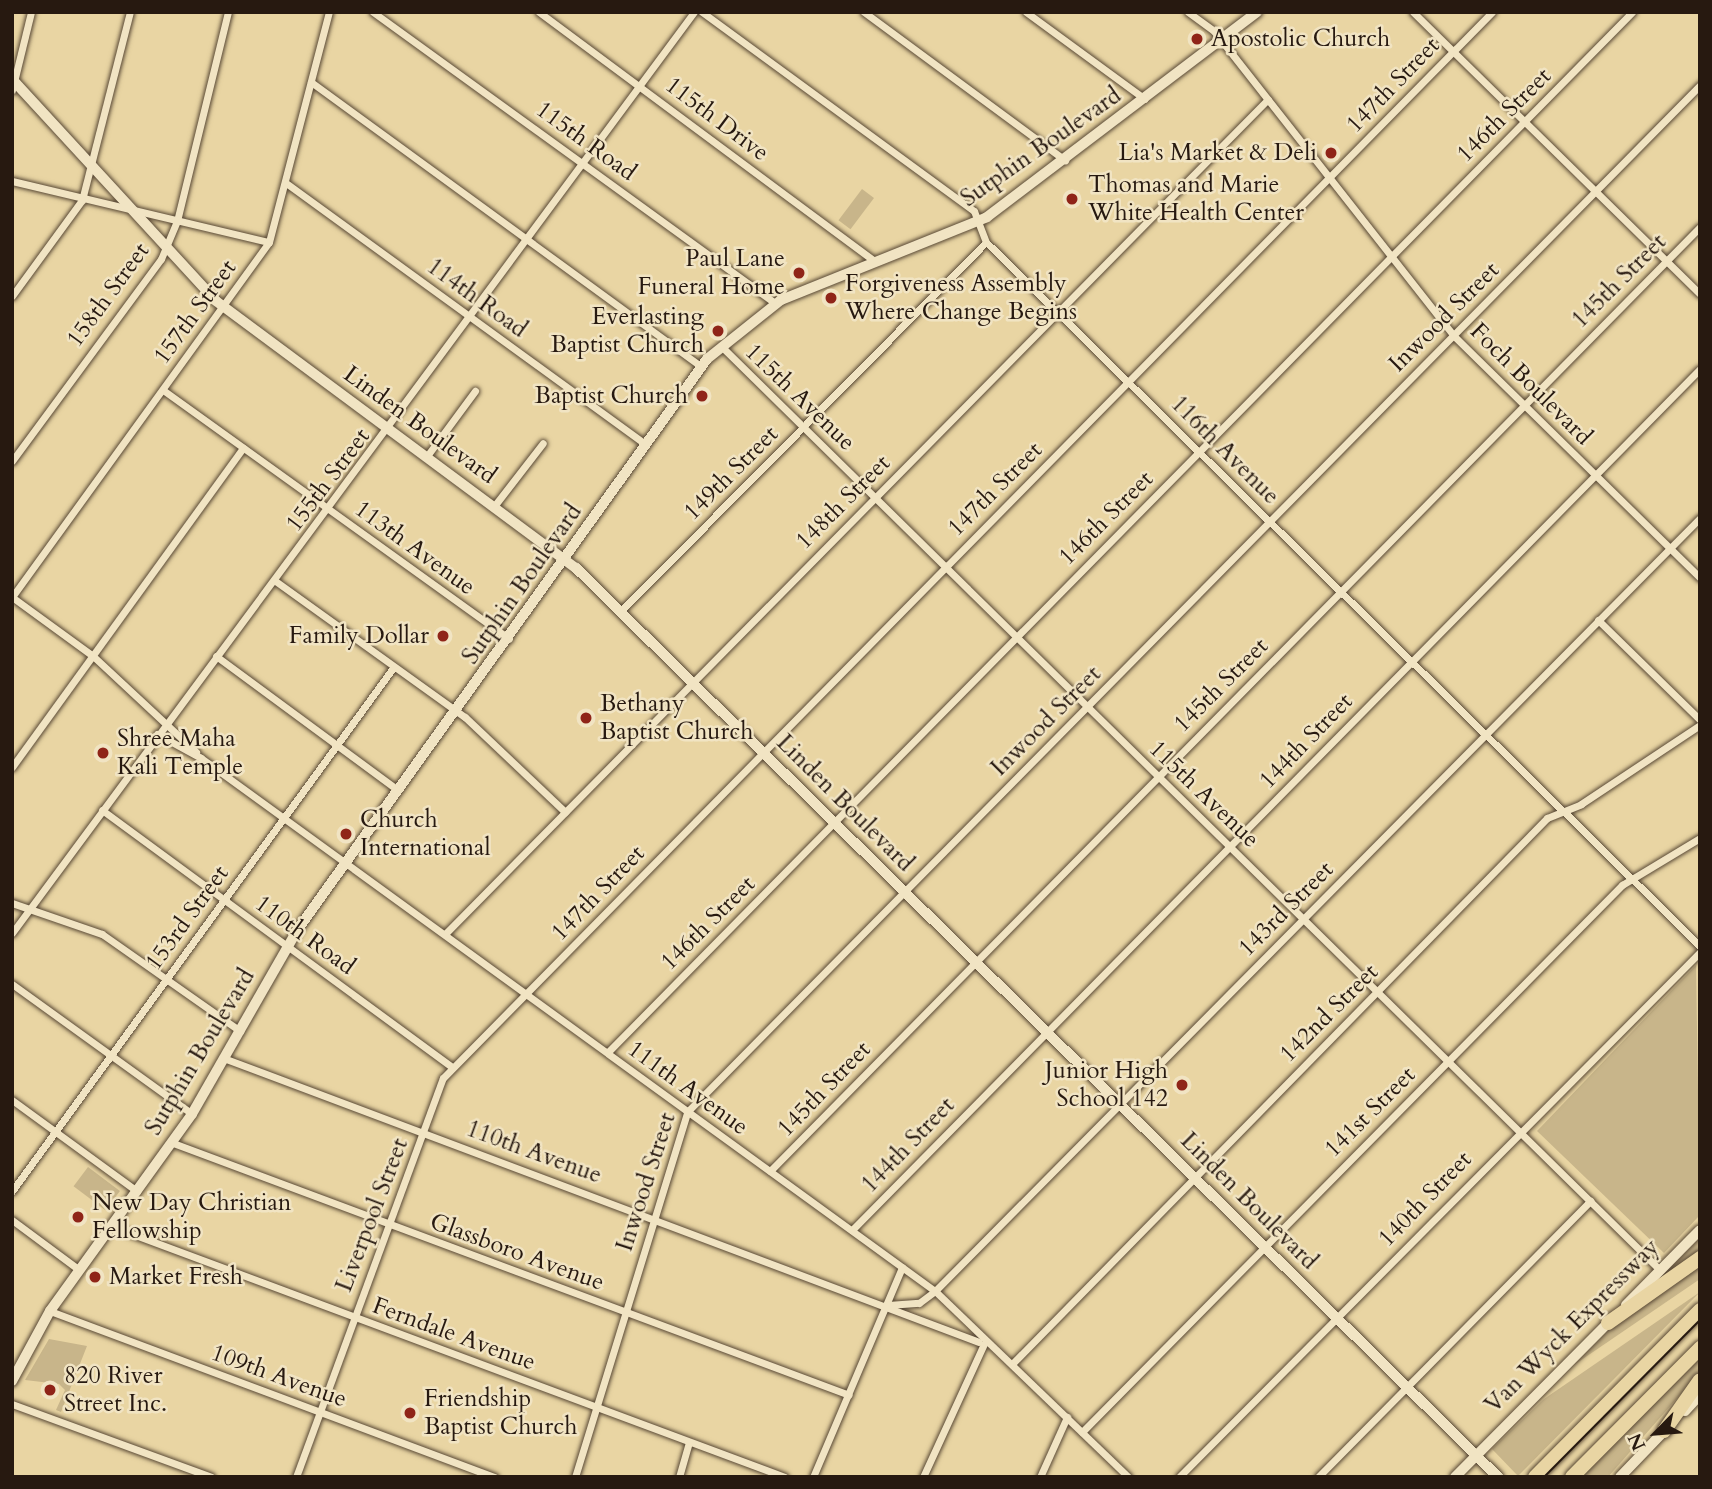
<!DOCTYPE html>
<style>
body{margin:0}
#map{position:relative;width:1712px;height:1489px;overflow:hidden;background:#e9d5a3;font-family:Cardo,serif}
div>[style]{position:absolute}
.green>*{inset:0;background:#c8b58a;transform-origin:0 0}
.roads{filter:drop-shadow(0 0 2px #584835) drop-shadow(0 0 2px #584835)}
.street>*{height:7px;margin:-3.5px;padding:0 3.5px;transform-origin:3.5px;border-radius:3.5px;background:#f1e4c3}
.secondary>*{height:10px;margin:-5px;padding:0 5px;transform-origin:5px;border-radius:5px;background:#f1e4c3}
.highway>*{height:14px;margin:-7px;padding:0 7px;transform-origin:7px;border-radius:7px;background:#e9d5a3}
.tram>*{height:2px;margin:-1px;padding:0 1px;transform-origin:1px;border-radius:1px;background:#271910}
.dots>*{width:19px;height:19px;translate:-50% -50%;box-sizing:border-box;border:4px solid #f1e4c3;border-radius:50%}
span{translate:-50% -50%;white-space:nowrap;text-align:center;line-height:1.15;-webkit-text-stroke:5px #f1e4c3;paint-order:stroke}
.poi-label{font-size:24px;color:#271910}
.left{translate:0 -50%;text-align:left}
.right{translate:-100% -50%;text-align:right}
.street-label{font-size:24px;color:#271910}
.frame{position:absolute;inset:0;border:14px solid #271910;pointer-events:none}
.north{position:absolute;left:1621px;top:1398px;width:70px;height:70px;-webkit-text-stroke:5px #f1e4c3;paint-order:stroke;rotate:245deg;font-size:19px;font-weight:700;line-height:28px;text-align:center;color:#271910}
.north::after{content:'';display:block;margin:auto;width:24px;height:32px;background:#271910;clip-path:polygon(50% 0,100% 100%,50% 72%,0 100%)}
</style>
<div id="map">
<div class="green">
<i style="left:862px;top:189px;width:15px;height:39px;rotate:37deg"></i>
<i style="clip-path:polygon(1696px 965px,1700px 1215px,1664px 1253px,1537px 1131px)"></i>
<i style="left:88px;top:1167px;width:40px;height:24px;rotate:37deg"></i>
<i style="clip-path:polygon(1700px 1238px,1700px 1279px,1574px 1365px)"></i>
<i style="clip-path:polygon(1700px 1292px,1518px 1476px,1492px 1449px,1544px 1399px)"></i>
<i style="clip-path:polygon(49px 1339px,87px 1346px,61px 1412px,56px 1410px,65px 1390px,59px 1384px,25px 1380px)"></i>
<i style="clip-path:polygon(1700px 1353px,1700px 1372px,1608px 1477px,1575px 1477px)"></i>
</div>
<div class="roads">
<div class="street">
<i style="left:373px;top:12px;width:496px;rotate:35.9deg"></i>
<i style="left:539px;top:12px;width:415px;rotate:36.6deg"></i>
<i style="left:702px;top:12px;width:337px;rotate:36.2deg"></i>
<i style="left:974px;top:211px;width:33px;rotate:69deg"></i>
<i style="left:986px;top:242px;width:1003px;rotate:44.6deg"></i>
<i style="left:864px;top:12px;width:250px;rotate:36.4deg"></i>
<i style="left:1026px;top:12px;width:147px;rotate:36.2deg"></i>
<i style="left:1188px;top:12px;width:32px;rotate:36deg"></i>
<i style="left:1214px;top:31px;width:387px;rotate:51.8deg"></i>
<i style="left:1453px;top:335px;width:346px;rotate:44.5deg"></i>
<i style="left:1413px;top:12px;width:402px;rotate:44.5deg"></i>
<i style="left:311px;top:82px;width:482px;rotate:36.1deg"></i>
<i style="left:12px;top:90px;width:80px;rotate:-76.3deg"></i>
<i style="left:12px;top:181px;width:264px;rotate:13.4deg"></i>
<i style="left:286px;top:183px;width:445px;rotate:36deg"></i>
<i style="left:12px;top:296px;width:119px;rotate:-53.9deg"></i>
<i style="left:82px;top:200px;width:194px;rotate:-75.7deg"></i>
<i style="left:721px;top:346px;width:1317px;rotate:44.54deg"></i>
<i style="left:163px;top:390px;width:426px;rotate:35.7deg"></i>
<i style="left:427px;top:456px;width:81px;rotate:-53.6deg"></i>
<i style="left:12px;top:461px;width:251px;rotate:-53.6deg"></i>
<i style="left:161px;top:259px;width:41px;rotate:-67.2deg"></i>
<i style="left:177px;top:221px;width:215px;rotate:-76.3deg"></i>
<i style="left:495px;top:505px;width:78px;rotate:-52.3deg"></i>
<i style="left:274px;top:580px;width:235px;rotate:35.7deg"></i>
<i style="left:465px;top:717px;width:138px;rotate:43.5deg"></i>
<i style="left:12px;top:597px;width:438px;rotate:-54.1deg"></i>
<i style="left:269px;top:242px;width:238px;rotate:-75.4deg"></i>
<i style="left:12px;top:597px;width:100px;rotate:36.1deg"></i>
<i style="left:93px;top:656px;width:141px;rotate:43deg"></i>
<i style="left:620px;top:612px;width:520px;rotate:-45.31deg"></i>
<i style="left:1598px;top:620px;width:143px;rotate:44.4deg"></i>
<i style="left:216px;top:656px;width:226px;rotate:36.4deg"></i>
<i style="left:157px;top:734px;width:50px;rotate:28.6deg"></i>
<i style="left:201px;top:758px;width:907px;rotate:35.99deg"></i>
<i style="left:935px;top:1291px;width:268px;rotate:43.9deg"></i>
<i style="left:12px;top:767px;width:394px;rotate:-54.1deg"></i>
<i style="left:102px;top:810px;width:434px;rotate:36.3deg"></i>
<i style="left:12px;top:903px;width:95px;rotate:19deg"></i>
<i style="left:102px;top:934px;width:169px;rotate:35.1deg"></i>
<i style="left:12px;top:933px;width:1146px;rotate:-53.48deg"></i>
<i style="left:445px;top:934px;width:1172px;rotate:-45.41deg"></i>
<i style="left:12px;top:984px;width:222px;rotate:35.8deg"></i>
<i style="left:608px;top:1052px;width:1460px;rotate:-45.44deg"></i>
<i style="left:226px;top:1059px;width:804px;rotate:20.6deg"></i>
<i style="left:12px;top:1100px;width:155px;rotate:36.1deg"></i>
<i style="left:173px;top:1143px;width:721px;rotate:20.44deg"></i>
<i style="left:770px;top:1171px;width:1325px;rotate:-45.43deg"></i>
<i style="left:12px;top:1191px;width:647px;rotate:-53.93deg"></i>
<i style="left:12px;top:1220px;width:82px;rotate:36.6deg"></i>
<i style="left:111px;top:1226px;width:719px;rotate:20.43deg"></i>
<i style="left:852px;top:1230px;width:1208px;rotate:-45.44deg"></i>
<i style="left:888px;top:1305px;width:31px;rotate:-4deg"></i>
<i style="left:919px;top:1303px;width:20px;rotate:-37deg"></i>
<i style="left:935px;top:1291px;width:1088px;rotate:-45.3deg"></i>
<i style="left:50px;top:1311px;width:475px;rotate:20.5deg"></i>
<i style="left:1013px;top:1363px;width:763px;rotate:-45.58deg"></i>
<i style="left:1547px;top:818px;width:37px;rotate:-22deg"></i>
<i style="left:1581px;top:804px;width:143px;rotate:-33.6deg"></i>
<i style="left:12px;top:1404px;width:212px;rotate:20.1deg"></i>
<i style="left:1082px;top:1432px;width:769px;rotate:-45.37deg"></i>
<i style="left:1622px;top:885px;width:91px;rotate:-31.1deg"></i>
<i style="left:296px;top:1477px;width:425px;rotate:-69.8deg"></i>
<i style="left:443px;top:1078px;width:1496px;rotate:-45.46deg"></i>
<i style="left:575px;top:1477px;width:382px;rotate:-72.9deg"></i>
<i style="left:687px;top:1112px;width:1443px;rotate:-45.39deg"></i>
<i style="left:679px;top:1477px;width:36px;rotate:-74deg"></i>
<i style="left:813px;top:1477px;width:228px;rotate:-67deg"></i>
<i style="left:923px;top:1477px;width:146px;rotate:-65.4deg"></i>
<i style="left:1040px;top:1477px;width:66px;rotate:-65.8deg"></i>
<i style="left:1179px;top:1477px;width:740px;rotate:-45.22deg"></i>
<i style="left:1318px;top:1477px;width:388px;rotate:-45.4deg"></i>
</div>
<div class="secondary">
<i style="left:12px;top:79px;width:301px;rotate:47.4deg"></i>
<i style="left:216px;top:301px;width:448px;rotate:36.6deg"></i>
<i style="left:576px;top:568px;width:1295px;rotate:44.59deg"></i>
<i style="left:1626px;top:1305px;width:105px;rotate:-45.4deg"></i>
<i style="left:12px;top:1381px;width:80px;rotate:-61.5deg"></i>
<i style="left:50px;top:1311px;width:243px;rotate:-54.2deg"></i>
<i style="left:192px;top:1114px;width:213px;rotate:-60.2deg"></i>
<i style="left:298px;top:929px;width:702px;rotate:-54.34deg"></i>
<i style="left:707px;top:359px;width:95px;rotate:-38.6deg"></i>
<i style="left:781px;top:300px;width:222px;rotate:-21.9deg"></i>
<i style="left:987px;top:217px;width:339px;rotate:-37.2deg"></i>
<i style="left:1685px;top:1411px;width:22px;rotate:-47deg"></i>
<i style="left:1455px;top:1477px;width:223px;rotate:-45.2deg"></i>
<i style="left:1620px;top:1477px;width:69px;rotate:-46.2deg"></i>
</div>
<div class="highway">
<i style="left:1608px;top:1323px;width:113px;rotate:-35.2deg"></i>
<i style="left:1664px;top:1431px;width:62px;rotate:-54.8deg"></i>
<i style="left:1535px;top:1477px;width:235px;rotate:-45.3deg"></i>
<i style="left:1572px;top:1477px;width:182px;rotate:-45.2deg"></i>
</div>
</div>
<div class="tram">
<i style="left:1544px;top:1477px;width:221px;rotate:-45.2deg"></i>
</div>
<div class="dots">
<i style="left:1197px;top:39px;background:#8f2418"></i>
<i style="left:1331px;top:153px;background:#8f2418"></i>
<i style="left:1072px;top:199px;background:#8f2418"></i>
<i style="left:799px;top:273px;background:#8f2418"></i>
<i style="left:831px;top:298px;background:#8f2418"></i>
<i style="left:718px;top:331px;background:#8f2418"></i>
<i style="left:702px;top:396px;background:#8f2418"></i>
<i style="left:443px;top:636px;background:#8f2418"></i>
<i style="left:586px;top:718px;background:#8f2418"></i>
<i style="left:103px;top:753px;background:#8f2418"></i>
<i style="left:346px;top:834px;background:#8f2418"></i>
<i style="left:1182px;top:1085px;background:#8f2418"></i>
<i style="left:78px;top:1217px;background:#8f2418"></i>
<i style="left:95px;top:1277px;background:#8f2418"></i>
<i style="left:50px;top:1390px;background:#8f2418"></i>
<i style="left:410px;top:1413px;background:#8f2418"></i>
</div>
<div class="poi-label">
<span class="left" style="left:1211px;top:39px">Apostolic Church</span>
<span class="right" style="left:1317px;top:153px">Lia's Market &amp; Deli</span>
<span class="left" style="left:1088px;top:199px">Thomas and Marie<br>White Health Center</span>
<span class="right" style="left:785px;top:273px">Paul Lane<br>Funeral Home</span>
<span class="left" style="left:845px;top:298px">Forgiveness Assembly<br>Where Change Begins</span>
<span class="right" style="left:704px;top:331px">Everlasting<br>Baptist Church</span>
<span class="right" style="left:688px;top:396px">Baptist Church</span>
<span class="right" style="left:429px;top:636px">Family Dollar</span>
<span class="left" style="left:600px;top:718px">Bethany<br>Baptist Church</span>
<span class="left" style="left:117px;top:753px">Shree Maha<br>Kali Temple</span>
<span class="left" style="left:360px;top:834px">Church<br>International</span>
<span class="right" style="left:1168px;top:1085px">Junior High<br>School 142</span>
<span class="left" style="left:92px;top:1217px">New Day Christian<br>Fellowship</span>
<span class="left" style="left:109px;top:1277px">Market Fresh</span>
<span class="left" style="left:64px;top:1390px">820 River<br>Street Inc.</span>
<span class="left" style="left:424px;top:1413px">Friendship<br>Baptist Church</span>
</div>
<div class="street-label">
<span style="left:1393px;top:85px;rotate:-46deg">147th Street</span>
<span style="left:1504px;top:115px;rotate:-45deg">146th Street</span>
<span style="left:717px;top:119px;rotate:37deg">115th Drive</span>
<span style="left:586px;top:141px;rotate:36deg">115th Road</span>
<span style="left:1041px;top:147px;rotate:-35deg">Sutphin Boulevard</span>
<span style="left:1619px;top:281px;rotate:-45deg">145th Street</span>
<span style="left:108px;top:295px;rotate:-54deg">158th Street</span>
<span style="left:477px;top:298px;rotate:36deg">114th Road</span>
<span style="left:195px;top:312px;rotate:-54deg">157th Street</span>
<span style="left:1444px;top:317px;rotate:-45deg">Inwood Street</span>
<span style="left:1531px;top:384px;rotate:45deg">Foch Boulevard</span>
<span style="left:800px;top:397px;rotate:44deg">115th Avenue</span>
<span style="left:420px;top:425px;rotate:36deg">Linden Boulevard</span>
<span style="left:1225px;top:450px;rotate:45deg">116th Avenue</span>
<span style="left:731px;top:473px;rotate:-45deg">149th Street</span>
<span style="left:328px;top:480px;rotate:-53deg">155th Street</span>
<span style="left:995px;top:489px;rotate:-45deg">147th Street</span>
<span style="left:843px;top:502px;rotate:-45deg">148th Street</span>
<span style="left:1106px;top:518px;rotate:-45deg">146th Street</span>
<span style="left:415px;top:548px;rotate:36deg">113th Avenue</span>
<span style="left:522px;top:584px;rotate:-55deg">Sutphin Boulevard</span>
<span style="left:1221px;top:685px;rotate:-45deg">145th Street</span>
<span style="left:1046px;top:721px;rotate:-45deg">Inwood Street</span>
<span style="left:1306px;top:741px;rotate:-46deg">144th Street</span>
<span style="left:1204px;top:794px;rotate:44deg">115th Avenue</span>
<span style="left:845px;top:803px;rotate:45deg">Linden Boulevard</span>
<span style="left:598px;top:893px;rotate:-46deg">147th Street</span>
<span style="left:1286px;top:909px;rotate:-45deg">143rd Street</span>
<span style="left:187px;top:918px;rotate:-54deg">153rd Street</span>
<span style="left:708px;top:923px;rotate:-45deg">146th Street</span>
<span style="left:305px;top:935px;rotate:36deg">110th Road</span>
<span style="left:1329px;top:1013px;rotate:-45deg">142nd Street</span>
<span style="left:200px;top:1052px;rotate:-59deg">Sutphin Boulevard</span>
<span style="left:688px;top:1088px;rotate:36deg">111th Avenue</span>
<span style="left:824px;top:1089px;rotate:-46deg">145th Street</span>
<span style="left:1370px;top:1112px;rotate:-45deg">141st Street</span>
<span style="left:908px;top:1145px;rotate:-46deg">144th Street</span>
<span style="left:534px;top:1152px;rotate:20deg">110th Avenue</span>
<span style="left:646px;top:1182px;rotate:-72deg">Inwood Street</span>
<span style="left:1425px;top:1199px;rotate:-46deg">140th Street</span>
<span style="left:1249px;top:1201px;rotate:45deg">Linden Boulevard</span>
<span style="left:372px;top:1215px;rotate:-69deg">Liverpool Street</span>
<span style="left:517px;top:1252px;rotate:20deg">Glassboro Avenue</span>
<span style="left:1572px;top:1326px;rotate:-45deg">Van Wyck Expressway</span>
<span style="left:454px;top:1334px;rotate:20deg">Ferndale Avenue</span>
<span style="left:279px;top:1376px;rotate:20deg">109th Avenue</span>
</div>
<div class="frame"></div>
<div class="north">N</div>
</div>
